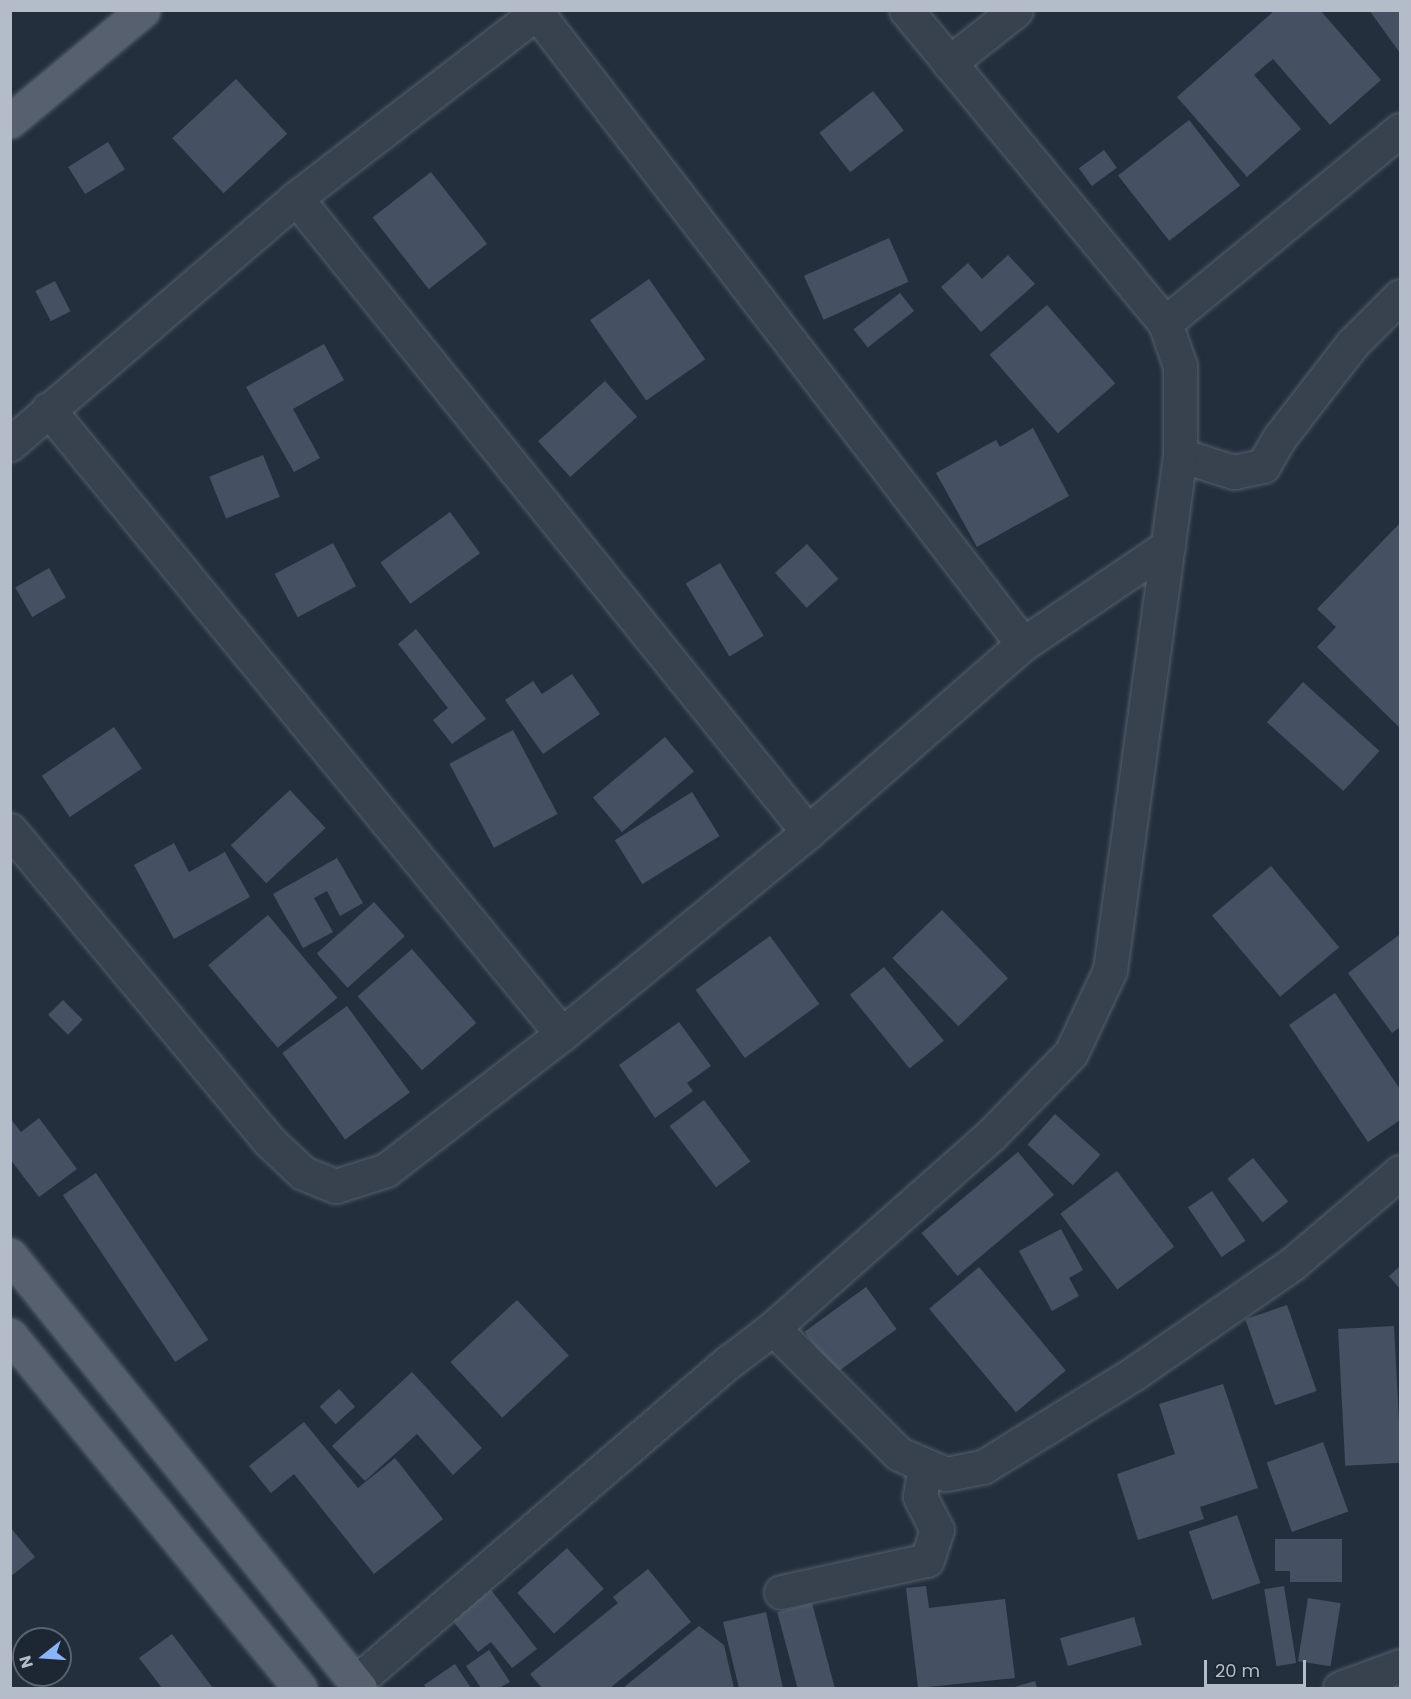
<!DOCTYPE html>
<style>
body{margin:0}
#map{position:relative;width:1411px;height:1699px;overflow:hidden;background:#242f3e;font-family:Poppins,sans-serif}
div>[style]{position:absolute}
.building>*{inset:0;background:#455162;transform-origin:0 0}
.roads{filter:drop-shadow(0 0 2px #565f6c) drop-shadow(0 0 2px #565f6c)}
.minor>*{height:33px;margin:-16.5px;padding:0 16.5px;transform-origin:16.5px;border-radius:16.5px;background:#38414e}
.major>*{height:33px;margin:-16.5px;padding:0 16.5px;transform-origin:16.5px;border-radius:16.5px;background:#56606e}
span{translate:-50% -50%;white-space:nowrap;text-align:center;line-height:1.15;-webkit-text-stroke:4.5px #1d2633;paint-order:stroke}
.frame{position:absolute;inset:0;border:12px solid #b4bcc9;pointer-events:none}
.north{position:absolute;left:12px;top:1627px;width:60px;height:60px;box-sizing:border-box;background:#1d2633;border:2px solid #59626f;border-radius:50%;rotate:253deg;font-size:16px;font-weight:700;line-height:24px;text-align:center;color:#b4bcc9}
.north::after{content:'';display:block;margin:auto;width:21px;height:27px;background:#8ab4f8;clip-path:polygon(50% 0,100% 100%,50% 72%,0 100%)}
.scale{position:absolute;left:1204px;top:1660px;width:102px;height:27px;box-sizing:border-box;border:3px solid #b4bcc9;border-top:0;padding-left:8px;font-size:18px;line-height:21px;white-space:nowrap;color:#b4bcc9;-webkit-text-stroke:4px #1d2633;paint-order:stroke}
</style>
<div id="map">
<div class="building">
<i style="clip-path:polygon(1275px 10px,1320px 10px,1381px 80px,1330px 125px,1273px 59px,1254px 75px,1301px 129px,1247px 177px,1177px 97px)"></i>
<i style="clip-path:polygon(1369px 10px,1400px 10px,1400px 53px)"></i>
<i style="left:236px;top:79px;width:75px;height:87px;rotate:47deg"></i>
<i style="left:873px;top:91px;width:50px;height:68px;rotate:52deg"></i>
<i style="left:1189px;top:120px;width:83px;height:90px;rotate:52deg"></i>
<i style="left:108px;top:142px;width:32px;height:47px;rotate:58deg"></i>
<i style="left:1104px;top:150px;width:22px;height:31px;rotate:54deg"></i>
<i style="left:431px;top:172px;width:91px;height:74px;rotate:52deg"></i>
<i style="left:889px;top:238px;width:48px;height:93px;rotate:66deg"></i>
<i style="clip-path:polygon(1008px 255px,1035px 284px,981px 332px,941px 287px,968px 263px,982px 279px)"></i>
<i style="left:649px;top:279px;width:98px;height:72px;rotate:55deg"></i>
<i style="left:55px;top:281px;width:34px;height:22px;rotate:63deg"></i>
<i style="left:900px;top:293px;width:23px;height:59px;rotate:52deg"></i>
<i style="left:1047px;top:305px;width:104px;height:76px;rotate:49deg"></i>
<i style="clip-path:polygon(324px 344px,344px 380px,293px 409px,320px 458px,294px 472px,246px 387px)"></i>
<i style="left:605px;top:381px;width:48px;height:90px;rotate:48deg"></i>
<i style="clip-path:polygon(1033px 428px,1069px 496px,977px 547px,936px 473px,996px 440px,1000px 447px)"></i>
<i style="left:263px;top:455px;width:45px;height:58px;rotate:68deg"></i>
<i style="left:450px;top:512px;width:51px;height:86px;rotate:54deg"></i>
<i style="clip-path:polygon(1400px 523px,1400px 728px,1317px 647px,1336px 627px,1317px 609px)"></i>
<i style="left:333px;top:543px;width:49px;height:66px;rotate:62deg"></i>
<i style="left:807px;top:544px;width:47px;height:43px;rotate:48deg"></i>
<i style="left:720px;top:563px;width:85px;height:40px;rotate:59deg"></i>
<i style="left:49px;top:568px;width:34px;height:39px;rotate:60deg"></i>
<i style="clip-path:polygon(416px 629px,486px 719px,452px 744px,433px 720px,448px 708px,398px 644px)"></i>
<i style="clip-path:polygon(572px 674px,600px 714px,543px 754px,505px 700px,533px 681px,542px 694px)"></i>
<i style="left:1303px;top:682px;width:103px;height:54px;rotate:42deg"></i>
<i style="left:114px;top:727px;width:50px;height:87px;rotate:56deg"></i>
<i style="left:513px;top:730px;width:95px;height:72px;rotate:62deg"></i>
<i style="left:665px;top:737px;width:45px;height:94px;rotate:50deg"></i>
<i style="left:290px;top:790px;width:52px;height:81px;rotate:47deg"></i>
<i style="left:692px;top:792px;width:52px;height:91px;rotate:58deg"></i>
<i style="clip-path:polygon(174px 843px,189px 872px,225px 852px,250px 897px,174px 939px,134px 865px)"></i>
<i style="clip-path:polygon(337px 858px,363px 903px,340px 916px,327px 891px,314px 898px,333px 932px,303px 948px,273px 894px)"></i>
<i style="left:1271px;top:866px;width:106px;height:77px;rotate:50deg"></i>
<i style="left:374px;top:902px;width:46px;height:77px;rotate:48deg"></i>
<i style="left:942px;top:910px;width:95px;height:69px;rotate:46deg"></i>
<i style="left:268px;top:915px;width:108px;height:78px;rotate:50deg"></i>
<i style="clip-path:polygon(1399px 935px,1400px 1027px,1392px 1033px,1348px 973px)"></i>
<i style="left:770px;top:936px;width:84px;height:92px;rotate:54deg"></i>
<i style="left:412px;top:949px;width:98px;height:72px;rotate:49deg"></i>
<i style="left:884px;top:967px;width:95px;height:44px;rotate:51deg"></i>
<i style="clip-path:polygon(1335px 993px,1400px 1089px,1400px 1120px,1368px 1142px,1289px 1025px)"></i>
<i style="left:63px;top:1000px;width:28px;height:21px;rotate:45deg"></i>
<i style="left:347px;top:1006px;width:107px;height:80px;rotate:54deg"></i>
<i style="clip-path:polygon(679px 1022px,711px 1066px,687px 1083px,693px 1091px,655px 1118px,619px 1065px)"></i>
<i style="left:704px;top:1100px;width:77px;height:43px;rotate:53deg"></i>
<i style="left:1055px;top:1114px;width:61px;height:41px;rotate:42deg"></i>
<i style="clip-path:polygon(10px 1118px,21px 1132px,39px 1118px,77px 1169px,39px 1197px,10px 1159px)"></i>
<i style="left:1018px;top:1152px;width:56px;height:126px;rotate:50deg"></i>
<i style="left:1253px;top:1158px;width:56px;height:33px;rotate:51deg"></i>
<i style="left:1117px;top:1171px;width:95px;height:71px;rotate:53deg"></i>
<i style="left:96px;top:1173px;width:201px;height:40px;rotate:56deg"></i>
<i style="left:1212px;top:1191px;width:60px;height:29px;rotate:56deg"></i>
<i style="clip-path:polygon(1061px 1229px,1083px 1270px,1069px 1278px,1079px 1296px,1052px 1311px,1019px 1251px)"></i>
<i style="clip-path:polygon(1400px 1266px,1400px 1289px,1389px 1276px)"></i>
<i style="left:979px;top:1267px;width:135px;height:65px;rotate:50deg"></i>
<i style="left:866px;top:1287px;width:52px;height:76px;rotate:54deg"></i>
<i style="left:517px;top:1300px;width:76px;height:91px;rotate:47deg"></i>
<i style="left:1287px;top:1305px;width:91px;height:44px;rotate:71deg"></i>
<i style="left:1394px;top:1326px;width:137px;height:56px;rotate:87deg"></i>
<i style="clip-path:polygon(412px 1372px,482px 1448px,453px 1475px,417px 1434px,365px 1481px,332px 1446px)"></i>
<i style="clip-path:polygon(1223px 1384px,1258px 1488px,1200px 1507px,1204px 1519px,1138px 1540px,1117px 1474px,1175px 1454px,1159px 1404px)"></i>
<i style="left:339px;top:1389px;width:24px;height:26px;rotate:48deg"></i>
<i style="clip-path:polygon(304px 1422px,358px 1488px,395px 1458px,443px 1519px,374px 1574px,294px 1474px,271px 1493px,249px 1466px)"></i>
<i style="left:1323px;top:1442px;width:74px;height:60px;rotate:70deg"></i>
<i style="left:1237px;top:1515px;width:72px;height:51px;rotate:71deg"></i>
<i style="clip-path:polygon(10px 1527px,35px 1557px,10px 1577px)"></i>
<i style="clip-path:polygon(1275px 1539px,1342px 1539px,1342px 1582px,1290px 1582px,1290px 1571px,1275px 1571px)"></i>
<i style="left:567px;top:1548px;width:55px;height:67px;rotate:48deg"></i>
<i style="clip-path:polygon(648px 1569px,691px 1622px,610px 1688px,542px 1688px,530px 1674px,618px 1603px,613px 1597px)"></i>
<i style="clip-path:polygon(926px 1586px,929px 1608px,1005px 1599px,1015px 1678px,918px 1688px,906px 1588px)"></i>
<i style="left:1284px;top:1586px;width:78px;height:20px;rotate:81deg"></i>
<i style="clip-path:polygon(491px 1590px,537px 1649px,512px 1668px,491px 1642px,478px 1652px,452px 1620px)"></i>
<i style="left:1308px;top:1598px;width:33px;height:64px;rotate:9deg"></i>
<i style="left:812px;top:1603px;width:88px;height:36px;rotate:75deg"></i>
<i style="clip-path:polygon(766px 1612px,783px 1688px,739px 1688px,723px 1622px)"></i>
<i style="left:1134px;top:1617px;width:29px;height:77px;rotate:74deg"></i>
<i style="clip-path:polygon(699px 1626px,724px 1645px,734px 1688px,623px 1688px)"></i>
<i style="clip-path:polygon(172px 1634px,213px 1688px,162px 1688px,139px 1658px)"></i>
<i style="clip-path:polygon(489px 1650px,510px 1682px,499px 1688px,481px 1688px,466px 1666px)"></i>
<i style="clip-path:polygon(455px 1664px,471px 1688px,426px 1688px,424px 1685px)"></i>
<i style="clip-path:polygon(1035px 1681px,1037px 1688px,1011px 1688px)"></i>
</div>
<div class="roads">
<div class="minor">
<i style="left:537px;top:13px;width:796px;rotate:52.4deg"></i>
<i style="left:949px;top:63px;width:85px;rotate:-38.3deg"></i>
<i style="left:296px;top:198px;width:815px;rotate:51.08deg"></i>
<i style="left:1165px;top:323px;width:304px;rotate:-39.4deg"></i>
<i style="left:48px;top:409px;width:809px;rotate:50.57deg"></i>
<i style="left:10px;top:444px;width:377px;rotate:-40.7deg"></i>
<i style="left:296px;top:198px;width:308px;rotate:-37.6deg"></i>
<i style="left:1180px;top:455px;width:57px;rotate:17.5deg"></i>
<i style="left:1234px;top:472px;width:30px;rotate:-12deg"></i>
<i style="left:1263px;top:466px;width:34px;rotate:-60deg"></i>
<i style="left:1280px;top:437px;width:119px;rotate:-52.2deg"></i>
<i style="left:1353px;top:343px;width:66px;rotate:-45deg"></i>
<i style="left:10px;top:830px;width:403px;rotate:50.2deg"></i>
<i style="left:268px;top:1140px;width:48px;rotate:43.3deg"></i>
<i style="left:303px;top:1173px;width:35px;rotate:22deg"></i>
<i style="left:336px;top:1186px;width:52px;rotate:-17.7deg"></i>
<i style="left:386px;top:1170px;width:222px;rotate:-37.7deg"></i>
<i style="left:562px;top:1034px;width:318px;rotate:-39.4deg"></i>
<i style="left:808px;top:832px;width:286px;rotate:-41.2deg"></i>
<i style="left:1023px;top:644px;width:175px;rotate:-34.1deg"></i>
<i style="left:773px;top:1328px;width:293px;rotate:-41.5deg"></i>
<i style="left:992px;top:1134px;width:113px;rotate:-45.7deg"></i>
<i style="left:1071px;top:1053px;width:92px;rotate:-64.8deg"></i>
<i style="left:1110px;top:970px;width:520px;rotate:-82.26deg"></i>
<i style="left:1180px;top:455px;width:89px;rotate:-90deg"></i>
<i style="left:1180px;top:366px;width:46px;rotate:-109.2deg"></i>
<i style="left:1165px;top:323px;width:406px;rotate:-129.6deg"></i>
<i style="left:781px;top:1592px;width:149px;rotate:-12.4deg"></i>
<i style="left:927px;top:1560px;width:32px;rotate:-72deg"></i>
<i style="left:937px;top:1530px;width:38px;rotate:-117deg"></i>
<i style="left:920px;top:1496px;width:31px;rotate:-81deg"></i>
<i style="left:355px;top:1683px;width:494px;rotate:-40.7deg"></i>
<i style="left:730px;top:1361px;width:54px;rotate:-37.5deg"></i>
<i style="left:773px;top:1328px;width:178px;rotate:45deg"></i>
<i style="left:899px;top:1454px;width:51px;rotate:23.1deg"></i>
<i style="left:946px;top:1474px;width:38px;rotate:-11deg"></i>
<i style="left:983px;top:1467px;width:180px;rotate:-31.8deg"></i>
<i style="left:1136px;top:1372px;width:190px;rotate:-34.7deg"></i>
<i style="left:1292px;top:1264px;width:142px;rotate:-40.4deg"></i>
<i style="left:1340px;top:1688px;width:64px;rotate:-20.1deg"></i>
</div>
<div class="major">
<i style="left:10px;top:121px;width:173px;rotate:-39.8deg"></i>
<i style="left:10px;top:1255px;width:557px;rotate:51.05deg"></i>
<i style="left:10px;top:1335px;width:457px;rotate:50.6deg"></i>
</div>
</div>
<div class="frame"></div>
<div class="north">N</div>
<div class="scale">20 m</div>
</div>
